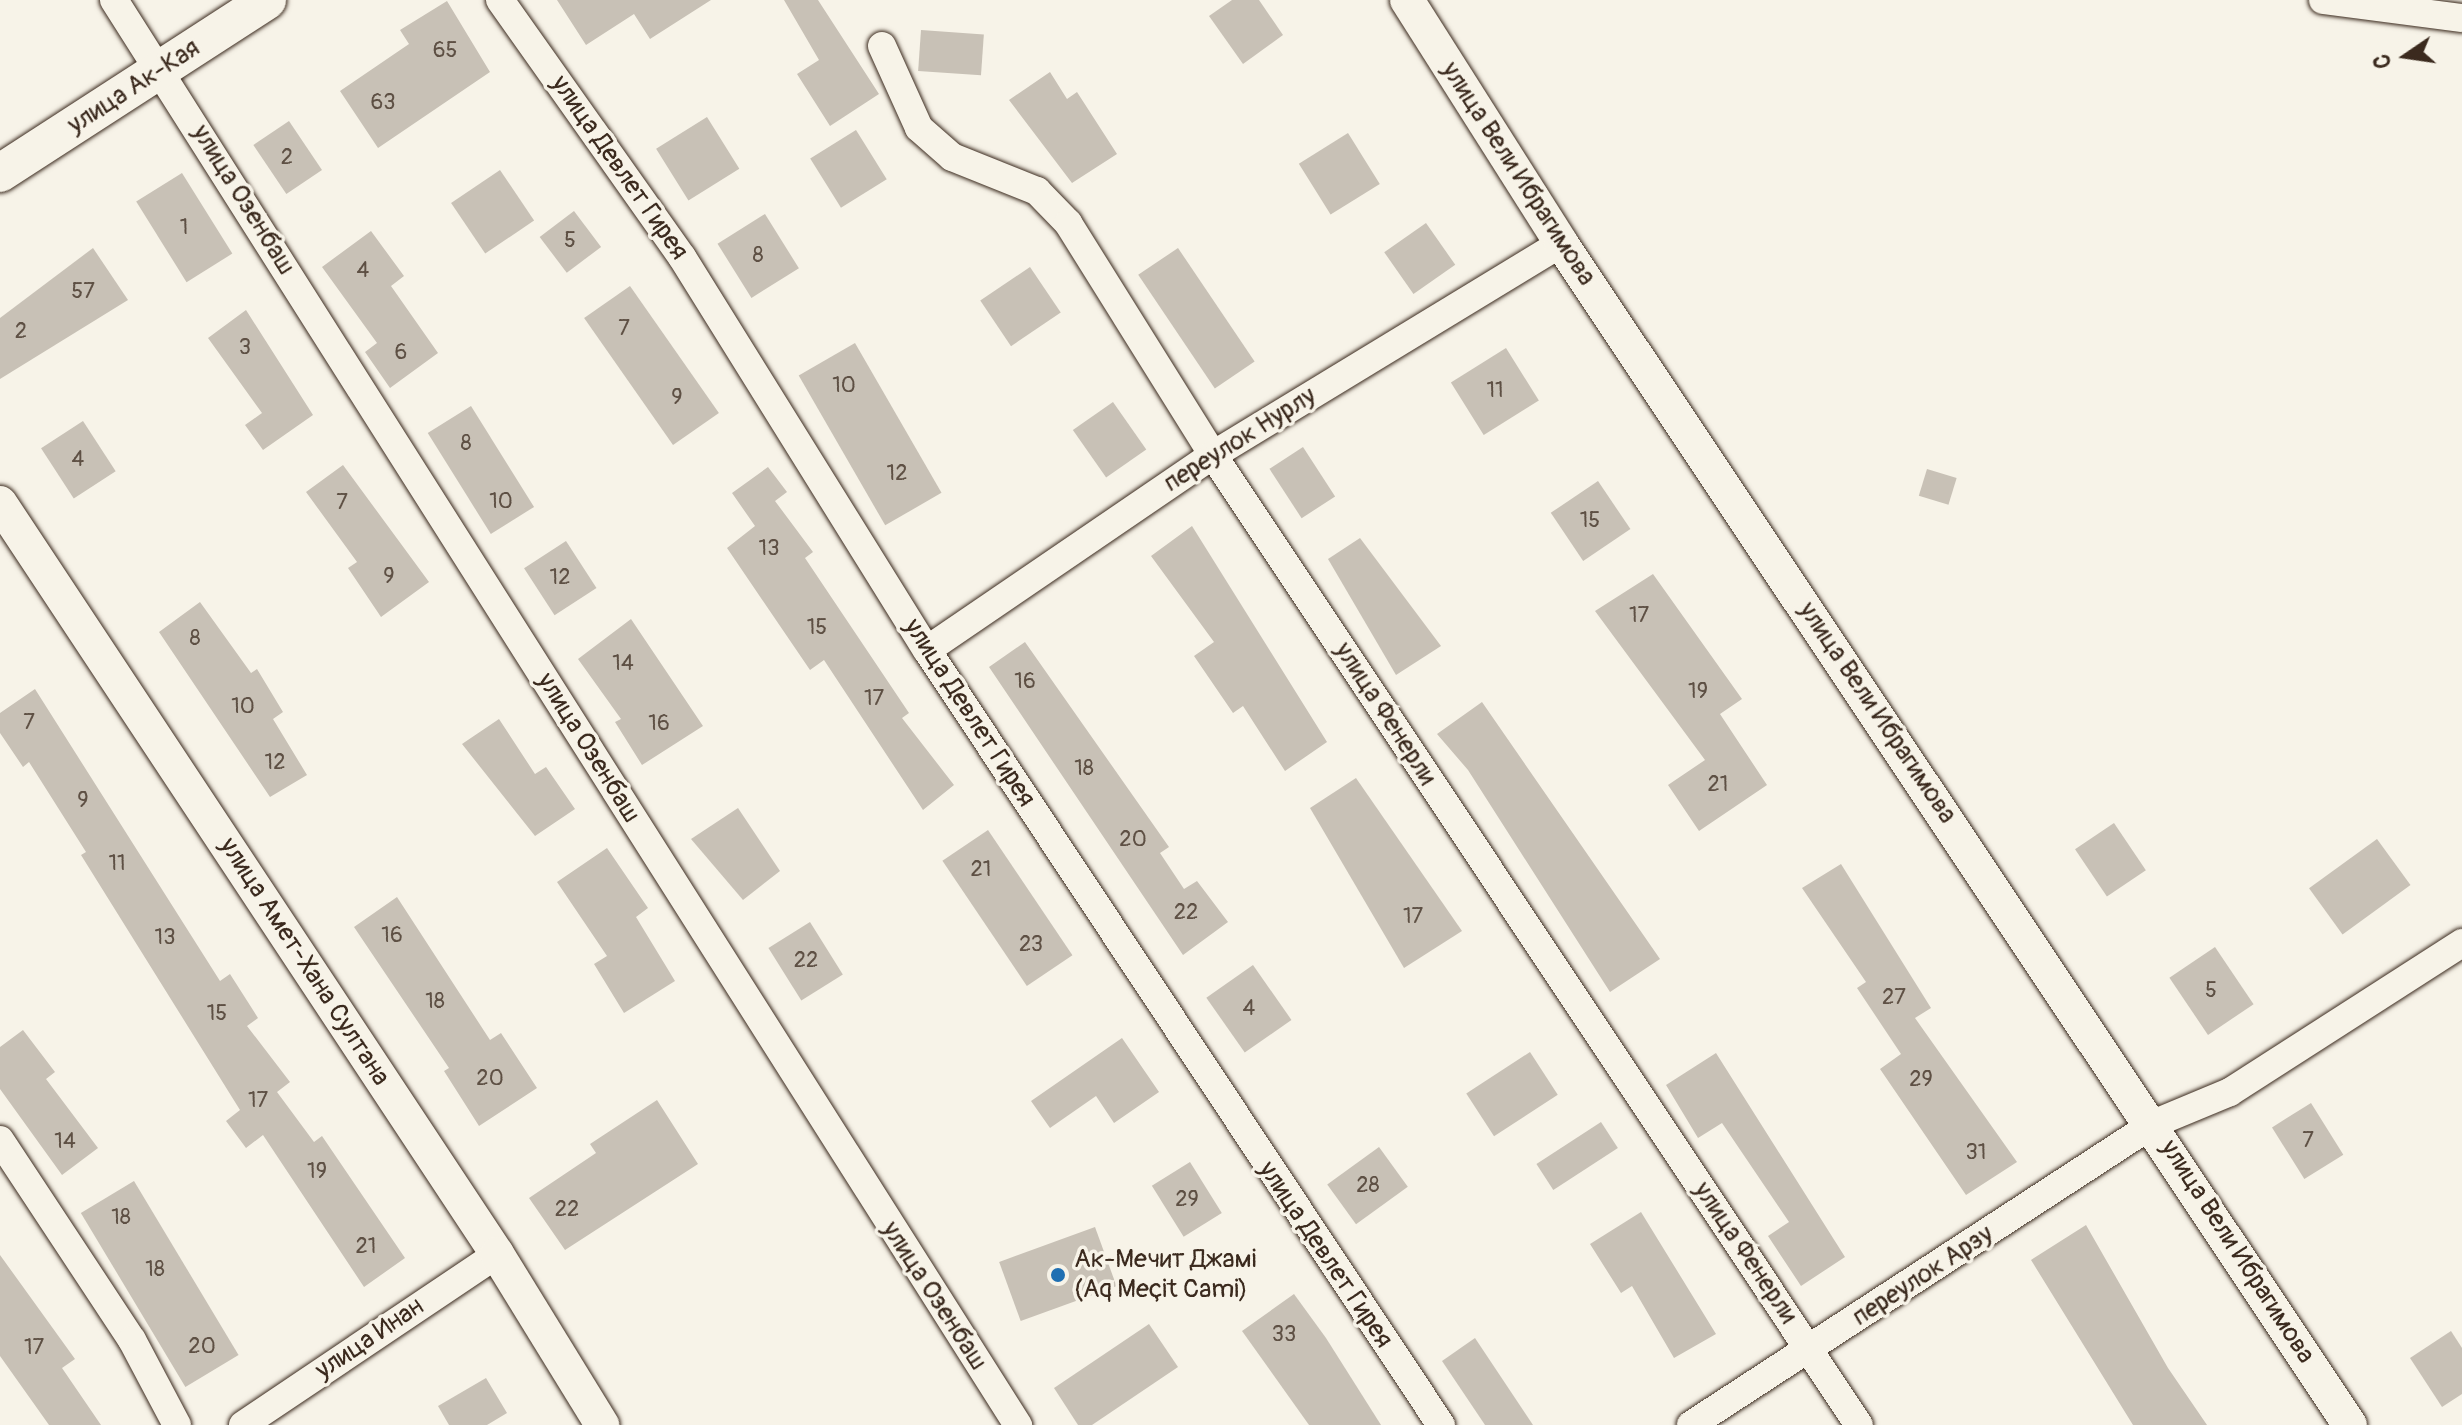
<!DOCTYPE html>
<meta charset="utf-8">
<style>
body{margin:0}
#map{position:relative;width:2462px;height:1425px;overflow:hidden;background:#f7f3e8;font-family:Pangolin,sans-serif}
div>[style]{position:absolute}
.building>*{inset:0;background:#c8c1b6;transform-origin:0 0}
.roads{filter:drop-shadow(0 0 2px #3b2a1e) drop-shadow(0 0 2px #3b2a1e)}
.minor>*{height:28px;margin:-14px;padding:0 14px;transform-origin:14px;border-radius:14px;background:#f7f3e8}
.tertiary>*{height:34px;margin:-17px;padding:0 17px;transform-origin:17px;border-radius:17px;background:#f7f3e8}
.secondary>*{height:38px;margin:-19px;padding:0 19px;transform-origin:19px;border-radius:19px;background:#f7f3e8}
.dots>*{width:22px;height:22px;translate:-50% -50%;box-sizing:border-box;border:4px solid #f7f3e8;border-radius:50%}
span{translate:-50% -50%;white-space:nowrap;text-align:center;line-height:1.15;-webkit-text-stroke:7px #f7f3e8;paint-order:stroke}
.number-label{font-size:22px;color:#5e5044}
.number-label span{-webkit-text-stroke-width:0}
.street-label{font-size:26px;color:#3b2a1e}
.poi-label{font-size:26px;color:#3b2a1e}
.left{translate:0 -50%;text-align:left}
.north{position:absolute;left:2366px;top:16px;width:80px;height:80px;-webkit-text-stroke:6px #f7f3e8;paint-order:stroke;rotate:257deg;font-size:22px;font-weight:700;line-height:32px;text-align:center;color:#3b2a1e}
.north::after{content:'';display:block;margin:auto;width:28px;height:36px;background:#3b2a1e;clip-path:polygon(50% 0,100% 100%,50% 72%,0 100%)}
</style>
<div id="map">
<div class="building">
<i style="clip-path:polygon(557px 0,711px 0,650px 39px,634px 14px,586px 45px)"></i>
<i style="clip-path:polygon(784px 0,818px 0,879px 94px,830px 126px,797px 74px,819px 60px)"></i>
<i style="clip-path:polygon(1232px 0,1259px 0,1283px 35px,1243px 64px,1209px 16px)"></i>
<i style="clip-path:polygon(447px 1px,490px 72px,378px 148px,340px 91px,409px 44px,400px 30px)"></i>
<i style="left:921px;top:30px;width:63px;height:41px;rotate:4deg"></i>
<i style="clip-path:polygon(1050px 72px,1067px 99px,1077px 92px,1117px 154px,1072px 183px,1009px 100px)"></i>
<i style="left:707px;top:117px;width:61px;height:60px;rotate:58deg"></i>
<i style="left:289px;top:121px;width:59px;height:43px;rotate:56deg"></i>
<i style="left:856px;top:130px;width:58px;height:54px;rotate:58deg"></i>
<i style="left:1348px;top:133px;width:60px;height:58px;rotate:58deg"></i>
<i style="left:500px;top:170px;width:61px;height:59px;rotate:56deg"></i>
<i style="left:182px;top:173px;width:95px;height:54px;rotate:58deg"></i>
<i style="left:574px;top:211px;width:45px;height:43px;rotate:53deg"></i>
<i style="left:765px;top:214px;width:64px;height:56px;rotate:58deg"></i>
<i style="left:1426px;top:223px;width:51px;height:51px;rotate:55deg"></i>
<i style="clip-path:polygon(371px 231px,404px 276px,391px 286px,438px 353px,390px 388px,365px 352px,377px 343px,322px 267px)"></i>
<i style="clip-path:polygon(93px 248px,128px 300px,0 379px,0 318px)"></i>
<i style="left:1178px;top:248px;width:137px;height:48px;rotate:56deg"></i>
<i style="left:1030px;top:267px;width:55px;height:60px;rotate:56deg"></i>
<i style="left:630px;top:286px;width:155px;height:56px;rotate:55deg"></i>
<i style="clip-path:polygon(246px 310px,313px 415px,263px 450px,245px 425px,262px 413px,208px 338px)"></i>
<i style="left:855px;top:343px;width:173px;height:65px;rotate:60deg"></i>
<i style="left:1506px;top:348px;width:62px;height:65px;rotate:58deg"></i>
<i style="left:1113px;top:402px;width:58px;height:49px;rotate:55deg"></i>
<i style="left:471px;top:406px;width:119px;height:51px;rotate:58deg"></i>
<i style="left:83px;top:421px;width:60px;height:50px;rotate:57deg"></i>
<i style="left:1303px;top:447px;width:59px;height:40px;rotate:57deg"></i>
<i style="clip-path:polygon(343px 465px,429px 582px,381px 617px,348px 568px,357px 562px,306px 492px)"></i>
<i style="clip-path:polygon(768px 467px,787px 492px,775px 501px,813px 552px,805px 558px,909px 713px,902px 718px,954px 785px,923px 810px,824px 660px,810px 670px,727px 548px,755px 526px,732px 493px)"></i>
<i style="left:1927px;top:469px;width:31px;height:28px;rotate:17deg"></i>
<i style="left:1598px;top:481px;width:58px;height:57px;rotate:56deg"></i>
<i style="clip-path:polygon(1192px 526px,1327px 742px,1285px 771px,1243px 706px,1233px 713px,1194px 656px,1214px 642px,1151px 556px)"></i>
<i style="clip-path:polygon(1360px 538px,1441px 646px,1396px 675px,1328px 559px)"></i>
<i style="left:566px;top:541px;width:56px;height:50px;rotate:57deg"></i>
<i style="clip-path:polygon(1653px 574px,1742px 699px,1720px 714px,1767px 785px,1699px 831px,1668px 785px,1705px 760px,1595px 611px)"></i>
<i style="clip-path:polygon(200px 602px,251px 673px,257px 669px,283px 712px,273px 719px,307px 775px,270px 797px,159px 632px)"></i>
<i style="clip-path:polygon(631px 619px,703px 726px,642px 765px,615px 722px,621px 719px,578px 659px)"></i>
<i style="clip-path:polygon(1025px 642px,1169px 847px,1160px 853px,1184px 889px,1197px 881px,1228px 922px,1183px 955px,989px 667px)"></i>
<i style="clip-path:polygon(35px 689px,220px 981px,230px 974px,258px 1018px,247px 1026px,290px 1082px,277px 1092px,314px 1142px,322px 1136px,405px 1258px,364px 1287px,263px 1135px,246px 1148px,226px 1121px,240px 1110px,81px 855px,86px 852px,29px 762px,23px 767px,0 733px,0 713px)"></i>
<i style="clip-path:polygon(1482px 702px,1660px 959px,1610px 992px,1468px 770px,1437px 734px)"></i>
<i style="clip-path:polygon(499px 719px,535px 774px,546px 767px,575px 809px,535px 836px,462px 744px)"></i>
<i style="clip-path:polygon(1356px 778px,1462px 931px,1404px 968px,1310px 808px)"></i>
<i style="clip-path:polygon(738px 808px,780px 871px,743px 900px,691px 839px)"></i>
<i style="left:2114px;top:823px;width:57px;height:47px;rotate:56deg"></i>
<i style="left:988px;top:830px;width:151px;height:55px;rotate:56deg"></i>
<i style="left:2377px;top:839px;width:57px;height:84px;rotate:54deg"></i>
<i style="clip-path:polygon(607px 848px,648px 908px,636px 917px,675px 981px,624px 1013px,594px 964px,607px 956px,557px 882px)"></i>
<i style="clip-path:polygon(1841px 864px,1931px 1008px,1915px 1018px,2017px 1162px,1966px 1195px,1880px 1069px,1901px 1054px,1857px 988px,1866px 982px,1802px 888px)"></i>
<i style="clip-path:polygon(397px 897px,490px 1040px,501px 1033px,537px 1088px,479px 1126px,444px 1071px,449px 1068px,354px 927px)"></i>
<i style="left:810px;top:922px;width:62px;height:49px;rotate:58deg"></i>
<i style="left:2215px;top:947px;width:69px;height:55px;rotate:56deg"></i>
<i style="left:1253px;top:965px;width:67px;height:57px;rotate:55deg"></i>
<i style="clip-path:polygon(23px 1030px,55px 1072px,46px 1079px,98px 1148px,62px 1175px,0 1089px,0 1047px)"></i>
<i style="clip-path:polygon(1122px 1038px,1159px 1092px,1114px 1123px,1096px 1096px,1050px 1128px,1031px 1101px)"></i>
<i style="left:1530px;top:1052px;width:51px;height:76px;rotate:57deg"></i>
<i style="clip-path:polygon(1716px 1053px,1845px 1257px,1801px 1286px,1768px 1236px,1789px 1222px,1722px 1123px,1698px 1138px,1666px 1085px)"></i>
<i style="clip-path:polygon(657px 1100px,698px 1164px,565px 1250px,529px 1198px,596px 1153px,590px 1144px)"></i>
<i style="left:2311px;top:1103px;width:61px;height:46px;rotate:58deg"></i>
<i style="left:1601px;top:1122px;width:31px;height:77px;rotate:57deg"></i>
<i style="left:1379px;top:1147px;width:49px;height:64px;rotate:54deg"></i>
<i style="left:1190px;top:1162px;width:60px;height:45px;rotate:58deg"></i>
<i style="left:134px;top:1181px;width:203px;height:62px;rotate:59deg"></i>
<i style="clip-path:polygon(1641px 1212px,1716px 1334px,1674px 1358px,1632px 1286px,1621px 1293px,1590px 1244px)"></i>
<i style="clip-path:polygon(2086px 1225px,2168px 1368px,2207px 1425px,2133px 1425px,2031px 1260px)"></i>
<i style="left:1095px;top:1227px;width:63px;height:102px;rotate:70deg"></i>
<i style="clip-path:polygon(0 1255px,75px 1359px,62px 1368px,101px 1425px,49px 1425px,0 1356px)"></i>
<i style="clip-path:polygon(1294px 1294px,1326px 1338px,1381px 1425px,1309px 1425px,1242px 1331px)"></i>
<i style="clip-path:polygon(1149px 1324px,1178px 1367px,1092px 1425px,1078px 1425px,1054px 1388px)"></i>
<i style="clip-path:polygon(2451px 1331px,2462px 1348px,2462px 1394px,2442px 1407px,2410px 1358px)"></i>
<i style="clip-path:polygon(1475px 1338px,1533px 1425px,1485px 1425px,1442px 1361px)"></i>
<i style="clip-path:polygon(486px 1378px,507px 1413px,487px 1425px,449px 1425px,438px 1406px)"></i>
</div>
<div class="roads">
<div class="minor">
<i style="left:114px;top:0;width:1688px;rotate:57.61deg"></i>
<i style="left:500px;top:0;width:315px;rotate:54.7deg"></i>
<i style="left:682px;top:257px;width:463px;rotate:58.1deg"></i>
<i style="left:927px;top:650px;width:930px;rotate:56.45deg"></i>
<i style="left:2323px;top:0;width:140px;rotate:7.4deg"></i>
<i style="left:882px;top:46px;width:90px;rotate:65.7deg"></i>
<i style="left:919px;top:128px;width:44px;rotate:41.3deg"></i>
<i style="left:952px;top:157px;width:92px;rotate:21.8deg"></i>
<i style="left:1037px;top:191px;width:45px;rotate:45.9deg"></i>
<i style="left:1068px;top:223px;width:274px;rotate:58deg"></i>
<i style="left:1213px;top:455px;width:1165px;rotate:56.34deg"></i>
<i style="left:927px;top:650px;width:346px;rotate:-34.3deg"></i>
<i style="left:1213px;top:455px;width:407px;rotate:-31.3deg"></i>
<i style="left:0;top:1140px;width:240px;rotate:56.6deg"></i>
<i style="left:132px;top:1340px;width:96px;rotate:62.1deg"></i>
<i style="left:243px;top:1425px;width:306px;rotate:-33.9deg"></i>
<i style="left:1691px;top:1425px;width:551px;rotate:-33.08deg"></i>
<i style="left:2153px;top:1124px;width:83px;rotate:-22.6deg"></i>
<i style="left:2230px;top:1092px;width:276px;rotate:-32.7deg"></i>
</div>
<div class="tertiary">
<i style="left:1407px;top:0;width:288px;rotate:57.6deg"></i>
<i style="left:1561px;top:243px;width:1421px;rotate:56.28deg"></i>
<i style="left:0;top:503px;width:901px;rotate:56.5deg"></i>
<i style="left:497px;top:1254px;width:201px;rotate:58.4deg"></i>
</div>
<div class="secondary">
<i style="left:0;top:173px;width:318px;rotate:-32.9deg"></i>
</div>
</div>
<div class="dots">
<i style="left:1058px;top:1275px;background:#1f6fb2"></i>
</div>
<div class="number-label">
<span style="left:445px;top:51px">65</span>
<span style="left:383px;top:103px">63</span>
<span style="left:287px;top:158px">2</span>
<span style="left:184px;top:228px">1</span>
<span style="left:570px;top:241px">5</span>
<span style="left:758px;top:256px">8</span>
<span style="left:363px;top:271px">4</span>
<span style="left:83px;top:292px">57</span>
<span style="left:624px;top:329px">7</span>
<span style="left:21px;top:332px">2</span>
<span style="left:245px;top:348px">3</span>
<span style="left:401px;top:353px">6</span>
<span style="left:844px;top:386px">10</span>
<span style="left:1495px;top:391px">11</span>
<span style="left:677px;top:398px">9</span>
<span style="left:466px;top:444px">8</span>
<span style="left:78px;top:460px">4</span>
<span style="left:897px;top:474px">12</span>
<span style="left:501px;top:502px">10</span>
<span style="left:342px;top:503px">7</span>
<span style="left:1590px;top:521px">15</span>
<span style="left:769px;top:549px">13</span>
<span style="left:389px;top:577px">9</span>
<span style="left:560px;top:578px">12</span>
<span style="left:1639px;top:616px">17</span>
<span style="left:817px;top:628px">15</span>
<span style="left:195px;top:639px">8</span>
<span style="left:623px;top:664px">14</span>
<span style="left:1025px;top:682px">16</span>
<span style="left:1698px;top:692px">19</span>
<span style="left:874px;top:699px">17</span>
<span style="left:243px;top:707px">10</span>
<span style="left:29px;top:723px">7</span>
<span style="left:659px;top:724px">16</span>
<span style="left:275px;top:763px">12</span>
<span style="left:1084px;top:769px">18</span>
<span style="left:1718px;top:785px">21</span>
<span style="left:83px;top:801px">9</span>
<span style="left:1133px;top:840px">20</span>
<span style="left:117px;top:864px">11</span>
<span style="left:981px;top:870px">21</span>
<span style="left:1186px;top:913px">22</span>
<span style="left:1413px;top:917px">17</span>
<span style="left:392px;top:936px">16</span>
<span style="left:165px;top:938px">13</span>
<span style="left:1031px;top:945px">23</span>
<span style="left:806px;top:961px">22</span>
<span style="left:2211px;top:991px">5</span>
<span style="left:1894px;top:998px">27</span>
<span style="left:435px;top:1002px">18</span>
<span style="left:1249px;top:1009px">4</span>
<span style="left:217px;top:1014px">15</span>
<span style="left:490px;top:1079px">20</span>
<span style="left:1921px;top:1080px">29</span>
<span style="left:258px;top:1101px">17</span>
<span style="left:2308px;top:1141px">7</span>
<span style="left:65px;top:1142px">14</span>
<span style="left:1976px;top:1153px">31</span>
<span style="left:317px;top:1172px">19</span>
<span style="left:1368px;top:1186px">28</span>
<span style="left:1187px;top:1200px">29</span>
<span style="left:567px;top:1210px">22</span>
<span style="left:121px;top:1218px">18</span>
<span style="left:366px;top:1247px">21</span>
<span style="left:155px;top:1270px">18</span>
<span style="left:1284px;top:1335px">33</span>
<span style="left:202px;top:1347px">20</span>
<span style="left:34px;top:1348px">17</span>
</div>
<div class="street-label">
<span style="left:134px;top:87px;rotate:-33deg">улица Ак-Кая</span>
<span style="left:619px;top:168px;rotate:55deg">улица Девлет Гирея</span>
<span style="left:1518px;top:174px;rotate:57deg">улица Вели Ибрагимова</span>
<span style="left:243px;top:200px;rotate:58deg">улица Озенбаш</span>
<span style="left:1240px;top:440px;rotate:-32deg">переулок Нурлу</span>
<span style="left:969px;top:713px;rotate:57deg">улица Девлет Гирея</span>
<span style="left:1877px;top:713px;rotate:56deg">улица Вели Ибрагимова</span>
<span style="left:1385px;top:714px;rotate:57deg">улица Фенерли</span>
<span style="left:588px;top:748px;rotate:58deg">улица Озенбаш</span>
<span style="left:304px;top:962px;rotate:57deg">улица Амет-Хана Султана</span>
<span style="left:2237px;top:1252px;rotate:57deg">улица Вели Ибрагимова</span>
<span style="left:1745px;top:1253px;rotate:56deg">улица Фенерли</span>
<span style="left:1325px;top:1255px;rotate:56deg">улица Девлет Гирея</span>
<span style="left:1923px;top:1276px;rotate:-33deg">переулок Арзу</span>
<span style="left:934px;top:1296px;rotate:57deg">улица Озенбаш</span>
<span style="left:370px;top:1339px;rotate:-34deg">улица Инан</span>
</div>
<div class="poi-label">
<span class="left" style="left:1074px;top:1275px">Ак-Мечит Джамі<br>(Aq Meçit Cami)</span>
</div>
<div class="north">С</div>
</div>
